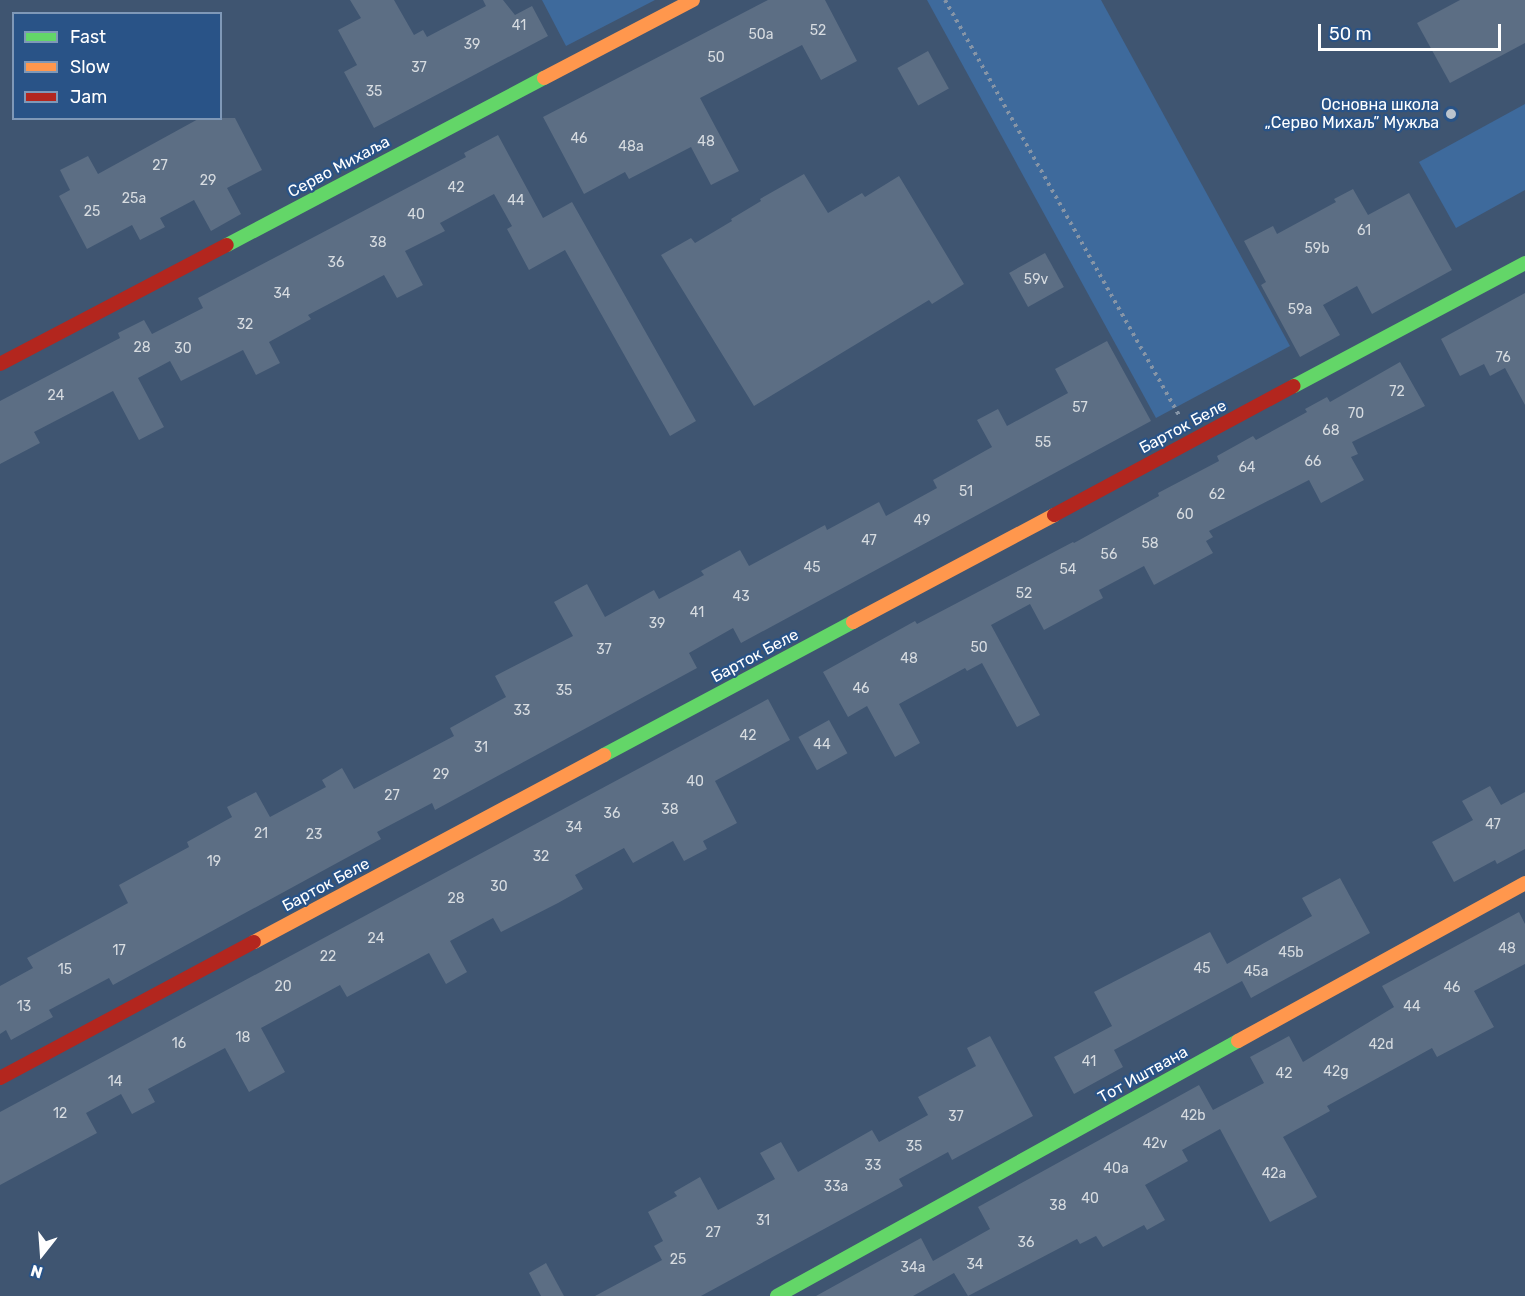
<!DOCTYPE html>
<meta charset="utf-8">
<style>
body{margin:0}
#map{position:relative;width:1525px;height:1296px;overflow:hidden;background:#3f5571;font-family:Rubik,sans-serif}
div>[style]{position:absolute}
.green>*{inset:0;background:#3e6a9c}
.building>*{inset:0;background:#5c6e84;transform-origin:0 0}
.path>*{height:4px;margin-top:-2px;transform-origin:0;background:repeating-linear-gradient(90deg,#8695a7 0 3px,transparent 0 7.5px)}
.fast>*{height:14px;margin:-7px;padding:0 7px;transform-origin:7px;border-radius:7px;background:#63d668}
.slow>*{height:14px;margin:-7px;padding:0 7px;transform-origin:7px;border-radius:7px;background:#ff974d}
.jam>*{height:14px;margin:-7px;padding:0 7px;transform-origin:7px;border-radius:7px;background:#b3261e}
.dots>*{width:16px;height:16px;translate:-50% -50%;box-sizing:border-box;border:3px solid #295387;border-radius:50%}
span{translate:-50% -50%;white-space:nowrap;text-align:center;line-height:1.15;-webkit-text-stroke:4.5px #295387;paint-order:stroke}
.number-label{font-size:14px;color:#d6dbe0}
.number-label span{-webkit-text-stroke-width:0}
.poi-label{font-size:16px;color:#fff}
.right{translate:-100% -50%;text-align:right}
.street-label{font-size:16px;color:#fff}
.legend{position:absolute;left:12px;top:12px;width:210px;height:108px;box-sizing:border-box;background:#295387;border:2px solid #7f98b7;margin:0;padding:8px 10px;list-style:none;font-size:18px;color:#fff}
.legend li{display:flex;align-items:center;gap:12px;height:30px}
.legend b{width:30px;border:2px solid #7f98b7}
.north{position:absolute;left:12px;top:1224px;width:60px;height:60px;-webkit-text-stroke:4px #295387;paint-order:stroke;rotate:197deg;font-size:16px;font-weight:700;line-height:24px;text-align:center;color:#fff}
.north::after{content:'';display:block;margin:auto;width:21px;height:27px;background:#fff;clip-path:polygon(50% 0,100% 100%,50% 72%,0 100%)}
.scale{position:absolute;left:1318px;top:24px;width:183px;height:27px;box-sizing:border-box;border:3px solid #fff;border-top:0;padding-left:8px;font-size:18px;line-height:21px;white-space:nowrap;color:#fff;-webkit-text-stroke:4px #295387;paint-order:stroke}
</style>
<div id="map">
<div class="green">
<i style="clip-path:polygon(542px 0,655px 0,566px 46px)"></i>
<i style="clip-path:polygon(927px 0,1101px 0,1290px 346px,1156px 418px)"></i>
<i style="clip-path:polygon(1525px 104px,1525px 190px,1456px 228px,1419px 162px)"></i>
</div>
<div class="building">
<i style="clip-path:polygon(350px 0,394px 0,414px 35px,423px 30px,427px 37px,486px 6px,483px 0,503px 0,515px 15px,532px 6px,548px 36px,374px 128px,344px 72px,357px 65px,338px 30px,361px 18px)"></i>
<i style="clip-path:polygon(768px 0,825px 0,857px 61px,821px 80px,802px 45px,700px 98px,739px 171px,711px 185px,691px 147px,629px 179px,625px 172px,584px 194px,543px 117px)"></i>
<i style="clip-path:polygon(1460px 0,1525px 0,1525px 43px,1450px 83px,1417px 23px)"></i>
<i style="left:928px;top:51px;width:43px;height:35px;rotate:61deg"></i>
<i style="clip-path:polygon(200px 118px,235px 118px,262px 170px,227px 188px,241px 214px,211px 231px,194px 200px,160px 218px,165px 227px,140px 240px,132px 225px,87px 249px,59px 196px,70px 190px,60px 170px,88px 156px,98px 174px)"></i>
<i style="clip-path:polygon(498px 135px,543px 218px,572px 202px,696px 421px,670px 436px,565px 250px,529px 270px,507px 229px,512px 226px,494px 194px,440px 223px,445px 231px,405px 251px,423px 285px,397px 298px,384px 275px,308px 315px,311px 319px,269px 342px,280px 363px,256px 375px,243px 350px,181px 381px,170px 361px,138px 378px,164px 427px,139px 440px,113px 391px,34px 432px,40px 443px,0 464px,0 401px,120px 338px,118px 333px,144px 320px,152px 334px,203px 308px,198px 298px,466px 157px,464px 153px)"></i>
<i style="clip-path:polygon(804px 174px,828px 213px,862px 193px,865px 197px,899px 176px,964px 284px,932px 304px,929px 300px,754px 406px,661px 255px,691px 238px,695px 243px,732px 221px,731px 219px,761px 201px,760px 199px)"></i>
<i style="clip-path:polygon(1353px 189px,1368px 215px,1409px 193px,1452px 270px,1372px 314px,1357px 286px,1323px 305px,1340px 335px,1300px 357px,1261px 285px,1266px 282px,1244px 241px,1273px 226px,1277px 234px,1336px 202px,1334px 199px)"></i>
<i style="left:1045px;top:253px;width:39px;height:41px;rotate:61deg"></i>
<i style="clip-path:polygon(1525px 293px,1525px 405px,1505px 368px,1490px 376px,1484px 364px,1460px 376px,1441px 339px)"></i>
<i style="clip-path:polygon(1107px 341px,1151px 421px,741px 643px,733px 628px,689px 653px,697px 668px,435px 810px,432px 803px,377px 832px,381px 839px,113px 985px,109px 978px,49px 1010px,53px 1017px,11px 1040px,6px 1030px,0 1034px,0 986px,33px 968px,27px 958px,128px 903px,119px 885px,189px 847px,187px 842px,232px 817px,227px 807px,256px 792px,270px 817px,326px 787px,322px 780px,342px 768px,354px 789px,454px 736px,450px 728px,506px 697px,495px 676px,573px 636px,554px 602px,587px 584px,605px 617px,654px 590px,659px 599px,704px 575px,701px 571px,740px 550px,749px 566px,825px 525px,827px 530px,879px 502px,886px 516px,937px 488px,933px 480px,992px 447px,977px 420px,998px 409px,1007px 426px,1068px 393px,1055px 369px)"></i>
<i style="clip-path:polygon(1400px 362px,1425px 406px,1352px 442px,1358px 454px,1351px 457px,1364px 480px,1321px 503px,1309px 480px,1209px 531px,1213px 537px,1206px 541px,1213px 553px,1154px 585px,1144px 566px,1099px 590px,1103px 598px,1044px 630px,1030px 604px,991px 625px,1040px 715px,1017px 727px,982px 663px,967px 671px,965px 668px,899px 704px,920px 743px,895px 757px,867px 706px,848px 717px,823px 672px,915px 621px,917px 624px,1073px 542px,1074px 543px,1159px 496px,1158px 493px,1219px 461px,1217px 456px,1253px 436px,1256px 440px,1307px 412px,1305px 409px,1327px 397px,1330px 402px)"></i>
<i style="clip-path:polygon(768px 699px,790px 740px,715px 781px,737px 823px,703px 841px,707px 849px,684px 861px,673px 841px,633px 863px,624px 848px,575px 875px,583px 889px,558px 903px,501px 932px,493px 918px,450px 941px,467px 972px,446px 984px,429px 953px,347px 997px,340px 985px,261px 1028px,285px 1072px,249px 1092px,225px 1048px,148px 1089px,155px 1102px,132px 1114px,121px 1094px,86px 1113px,97px 1133px,0 1185px,0 1112px)"></i>
<i style="left:829px;top:720px;width:38px;height:35px;rotate:61deg"></i>
<i style="clip-path:polygon(1490px 786px,1501px 805px,1525px 792px,1525px 849px,1497px 864px,1495px 860px,1454px 882px,1432px 842px,1473px 820px,1462px 801px)"></i>
<i style="clip-path:polygon(1340px 878px,1370px 933px,1251px 998px,1242px 981px,1114px 1050px,1123px 1067px,1074px 1094px,1054px 1057px,1112px 1026px,1094px 992px,1210px 932px,1227px 964px,1312px 916px,1302px 898px)"></i>
<i style="clip-path:polygon(1519px 912px,1525px 924px,1525px 964px,1474px 991px,1494px 1027px,1437px 1057px,1432px 1048px,1327px 1106px,1330px 1111px,1283px 1137px,1317px 1197px,1270px 1222px,1220px 1129px,1182px 1150px,1188px 1161px,1145px 1185px,1165px 1220px,1147px 1230px,1144px 1225px,1103px 1247px,1096px 1236px,1080px 1244px,1077px 1239px,968px 1296px,954px 1273px,913px 1296px,816px 1296px,921px 1238px,933px 1261px,990px 1229px,978px 1207px,1199px 1085px,1213px 1110px,1264px 1083px,1250px 1057px,1289px 1036px,1303px 1062px,1394px 1007px,1382px 986px)"></i>
<i style="clip-path:polygon(990px 1036px,1033px 1116px,952px 1160px,948px 1152px,899px 1179px,903px 1186px,701px 1296px,595px 1296px,662px 1260px,654px 1246px,663px 1241px,648px 1212px,677px 1196px,674px 1192px,700px 1177px,718px 1210px,775px 1179px,760px 1153px,781px 1142px,798px 1172px,872px 1130px,879px 1142px,928px 1115px,918px 1097px,976px 1066px,967px 1048px)"></i>
<i style="clip-path:polygon(546px 1263px,564px 1296px,541px 1296px,529px 1273px)"></i>
</div>
<div class="path">
<i style="left:945px;top:0;width:477px;rotate:60.6deg"></i>
</div>
<div class="fast">
<i style="left:227px;top:245px;width:358px;rotate:-27.8deg"></i>
<i style="left:1294px;top:386px;width:262px;rotate:-28deg"></i>
<i style="left:604px;top:755px;width:282px;rotate:-28.1deg"></i>
<i style="left:777px;top:1296px;width:527px;rotate:-28.95deg"></i>
</div>
<div class="slow">
<i style="left:544px;top:78px;width:168px;rotate:-27.6deg"></i>
<i style="left:853px;top:622px;width:228px;rotate:-28deg"></i>
<i style="left:254px;top:942px;width:397px;rotate:-28.1deg"></i>
<i style="left:1238px;top:1041px;width:328px;rotate:-28.8deg"></i>
</div>
<div class="jam">
<i style="left:0;top:364px;width:256px;rotate:-27.7deg"></i>
<i style="left:1054px;top:515px;width:272px;rotate:-28.3deg"></i>
<i style="left:0;top:1078px;width:288px;rotate:-28.2deg"></i>
</div>
<div class="dots">
<i style="left:1451px;top:114px;background:#bcc4cd"></i>
</div>
<div class="number-label">
<span style="left:519px;top:26px">41</span>
<span style="left:818px;top:31px">52</span>
<span style="left:761px;top:35px">50a</span>
<span style="left:472px;top:45px">39</span>
<span style="left:716px;top:58px">50</span>
<span style="left:419px;top:68px">37</span>
<span style="left:374px;top:92px">35</span>
<span style="left:579px;top:139px">46</span>
<span style="left:706px;top:142px">48</span>
<span style="left:631px;top:147px">48a</span>
<span style="left:160px;top:166px">27</span>
<span style="left:208px;top:181px">29</span>
<span style="left:456px;top:188px">42</span>
<span style="left:134px;top:199px">25a</span>
<span style="left:516px;top:201px">44</span>
<span style="left:92px;top:212px">25</span>
<span style="left:416px;top:215px">40</span>
<span style="left:1364px;top:231px">61</span>
<span style="left:378px;top:243px">38</span>
<span style="left:1317px;top:249px">59b</span>
<span style="left:336px;top:263px">36</span>
<span style="left:1036px;top:280px">59v</span>
<span style="left:282px;top:294px">34</span>
<span style="left:1300px;top:310px">59a</span>
<span style="left:245px;top:325px">32</span>
<span style="left:142px;top:348px">28</span>
<span style="left:183px;top:349px">30</span>
<span style="left:1503px;top:358px">76</span>
<span style="left:1397px;top:392px">72</span>
<span style="left:56px;top:396px">24</span>
<span style="left:1080px;top:408px">57</span>
<span style="left:1356px;top:414px">70</span>
<span style="left:1331px;top:431px">68</span>
<span style="left:1043px;top:443px">55</span>
<span style="left:1313px;top:462px">66</span>
<span style="left:1247px;top:468px">64</span>
<span style="left:966px;top:492px">51</span>
<span style="left:1217px;top:495px">62</span>
<span style="left:1185px;top:515px">60</span>
<span style="left:922px;top:521px">49</span>
<span style="left:869px;top:541px">47</span>
<span style="left:1150px;top:544px">58</span>
<span style="left:1109px;top:555px">56</span>
<span style="left:812px;top:568px">45</span>
<span style="left:1068px;top:570px">54</span>
<span style="left:1024px;top:594px">52</span>
<span style="left:741px;top:597px">43</span>
<span style="left:697px;top:613px">41</span>
<span style="left:657px;top:624px">39</span>
<span style="left:979px;top:648px">50</span>
<span style="left:604px;top:650px">37</span>
<span style="left:909px;top:659px">48</span>
<span style="left:861px;top:689px">46</span>
<span style="left:564px;top:691px">35</span>
<span style="left:522px;top:711px">33</span>
<span style="left:748px;top:736px">42</span>
<span style="left:822px;top:745px">44</span>
<span style="left:481px;top:748px">31</span>
<span style="left:441px;top:775px">29</span>
<span style="left:695px;top:782px">40</span>
<span style="left:392px;top:796px">27</span>
<span style="left:670px;top:810px">38</span>
<span style="left:612px;top:814px">36</span>
<span style="left:1493px;top:825px">47</span>
<span style="left:574px;top:828px">34</span>
<span style="left:261px;top:834px">21</span>
<span style="left:314px;top:835px">23</span>
<span style="left:541px;top:857px">32</span>
<span style="left:214px;top:862px">19</span>
<span style="left:499px;top:887px">30</span>
<span style="left:456px;top:899px">28</span>
<span style="left:376px;top:939px">24</span>
<span style="left:1507px;top:949px">48</span>
<span style="left:119px;top:951px">17</span>
<span style="left:1291px;top:953px">45b</span>
<span style="left:328px;top:957px">22</span>
<span style="left:1202px;top:969px">45</span>
<span style="left:65px;top:970px">15</span>
<span style="left:1256px;top:972px">45a</span>
<span style="left:283px;top:987px">20</span>
<span style="left:1452px;top:988px">46</span>
<span style="left:24px;top:1007px">13</span>
<span style="left:1412px;top:1007px">44</span>
<span style="left:243px;top:1038px">18</span>
<span style="left:179px;top:1044px">16</span>
<span style="left:1381px;top:1045px">42d</span>
<span style="left:1089px;top:1062px">41</span>
<span style="left:1336px;top:1072px">42g</span>
<span style="left:1284px;top:1074px">42</span>
<span style="left:115px;top:1082px">14</span>
<span style="left:60px;top:1114px">12</span>
<span style="left:1193px;top:1116px">42b</span>
<span style="left:956px;top:1117px">37</span>
<span style="left:1155px;top:1144px">42v</span>
<span style="left:914px;top:1147px">35</span>
<span style="left:873px;top:1166px">33</span>
<span style="left:1116px;top:1169px">40a</span>
<span style="left:1274px;top:1174px">42a</span>
<span style="left:836px;top:1187px">33a</span>
<span style="left:1090px;top:1199px">40</span>
<span style="left:1058px;top:1206px">38</span>
<span style="left:763px;top:1221px">31</span>
<span style="left:713px;top:1233px">27</span>
<span style="left:1026px;top:1243px">36</span>
<span style="left:678px;top:1260px">25</span>
<span style="left:975px;top:1265px">34</span>
<span style="left:913px;top:1268px">34a</span>
</div>
<div class="poi-label">
<span class="right" style="left:1439px;top:114px">Основна школа<br>„Серво Михаљ” Мужља</span>
</div>
<div class="street-label">
<span style="left:339px;top:167px;rotate:-28deg">Серво Михаља</span>
<span style="left:1183px;top:427px;rotate:-28deg">Барток Беле</span>
<span style="left:755px;top:656px;rotate:-28deg">Барток Беле</span>
<span style="left:326px;top:885px;rotate:-28deg">Барток Беле</span>
<span style="left:1143px;top:1075px;rotate:-29deg">Тот Иштвана</span>
</div>
<ul class="legend">
<li><b style="height:8px;background:#63d668"></b>Fast</li>
<li><b style="height:8px;background:#ff974d"></b>Slow</li>
<li><b style="height:8px;background:#b3261e"></b>Jam</li>
</ul>
<div class="north">N</div>
<div class="scale">50 m</div>
</div>
